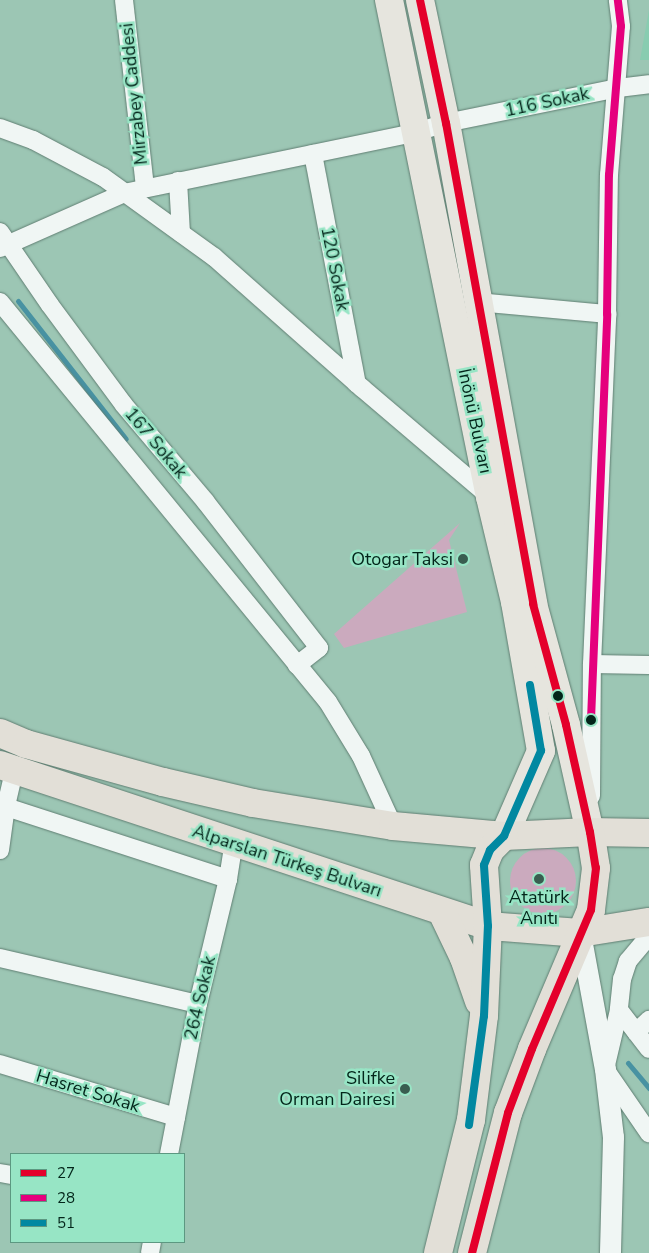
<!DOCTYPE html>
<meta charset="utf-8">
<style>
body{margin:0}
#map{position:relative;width:649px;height:1253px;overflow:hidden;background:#9cc6b4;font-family:"Nunito Sans",sans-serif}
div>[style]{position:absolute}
.built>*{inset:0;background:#88ccb0}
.green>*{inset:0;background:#cbaabe}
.round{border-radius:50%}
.stream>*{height:5px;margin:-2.5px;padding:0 2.5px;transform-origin:2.5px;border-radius:2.5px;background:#4892a2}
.roads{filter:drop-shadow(0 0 1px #607e72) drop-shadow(0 0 1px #607e72)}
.minor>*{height:18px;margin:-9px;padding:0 9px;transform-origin:9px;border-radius:9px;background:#f0f6f4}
.tertiary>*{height:21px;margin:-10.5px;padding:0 10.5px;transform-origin:10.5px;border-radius:10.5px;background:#f0f6f4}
.primary>*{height:28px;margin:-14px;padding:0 14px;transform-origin:14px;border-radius:14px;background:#e6e5de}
.trunk>*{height:28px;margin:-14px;padding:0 14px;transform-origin:14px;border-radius:14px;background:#e2dfd7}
.bus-1>*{height:8px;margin:-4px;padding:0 4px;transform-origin:4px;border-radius:4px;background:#e4002b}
.bus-2>*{height:8px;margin:-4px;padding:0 4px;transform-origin:4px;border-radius:4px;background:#e5007d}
.bus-3>*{height:8px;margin:-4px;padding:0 4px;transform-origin:4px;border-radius:4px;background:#0188a1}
.dots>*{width:14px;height:14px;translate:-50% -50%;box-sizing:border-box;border:2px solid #97e5c5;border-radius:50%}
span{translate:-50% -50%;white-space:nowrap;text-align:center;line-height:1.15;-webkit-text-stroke:5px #97e5c5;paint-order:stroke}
.street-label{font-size:18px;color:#03251a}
.poi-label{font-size:18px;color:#03251a}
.right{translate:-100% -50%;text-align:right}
.legend{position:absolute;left:10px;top:1153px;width:175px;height:90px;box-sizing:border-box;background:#97e5c5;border:1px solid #5c9881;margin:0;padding:6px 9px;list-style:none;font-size:15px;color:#03251a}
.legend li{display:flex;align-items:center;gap:10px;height:25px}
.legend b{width:25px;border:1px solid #5c9881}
</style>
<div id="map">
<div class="built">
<i style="clip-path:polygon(649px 10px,649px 60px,640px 60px)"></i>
</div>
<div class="green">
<i style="clip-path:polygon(460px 523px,449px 540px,467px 612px,344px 648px,334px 634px)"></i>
<i class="round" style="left:510px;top:848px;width:66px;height:66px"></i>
</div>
<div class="stream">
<i style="left:18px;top:301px;width:175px;rotate:52deg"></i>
<i style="left:628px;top:1063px;width:33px;rotate:50deg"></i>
</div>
<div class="roads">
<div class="minor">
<i style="left:124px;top:0;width:189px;rotate:83.6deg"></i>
<i style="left:0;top:128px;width:35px;rotate:20deg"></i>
<i style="left:33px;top:140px;width:79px;rotate:27.9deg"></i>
<i style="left:103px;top:177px;width:137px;rotate:35.8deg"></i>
<i style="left:214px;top:257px;width:198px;rotate:41.5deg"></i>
<i style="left:362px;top:388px;width:168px;rotate:40.4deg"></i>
<i style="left:313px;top:154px;width:234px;rotate:79.2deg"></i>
<i style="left:178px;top:181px;width:52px;rotate:86.7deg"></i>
<i style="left:0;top:232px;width:88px;rotate:55.6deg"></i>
<i style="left:50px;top:305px;width:124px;rotate:53.5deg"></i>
<i style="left:124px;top:405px;width:126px;rotate:49.8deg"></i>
<i style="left:205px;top:501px;width:186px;rotate:52.2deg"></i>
<i style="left:319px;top:648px;width:28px;rotate:142deg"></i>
<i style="left:0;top:248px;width:136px;rotate:-23.9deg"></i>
<i style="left:124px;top:193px;width:292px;rotate:-11.7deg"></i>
<i style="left:410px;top:134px;width:38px;rotate:-17deg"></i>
<i style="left:446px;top:123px;width:176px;rotate:-11.5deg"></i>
<i style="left:618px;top:88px;width:31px;rotate:-7deg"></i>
<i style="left:0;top:302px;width:517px;rotate:50.65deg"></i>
<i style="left:328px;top:702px;width:63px;rotate:58.6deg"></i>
<i style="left:361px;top:756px;width:77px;rotate:65.4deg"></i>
<i style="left:478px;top:302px;width:130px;rotate:5.3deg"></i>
<i style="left:592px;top:664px;width:57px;rotate:1deg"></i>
<i style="left:591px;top:796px;width:132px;rotate:-89.6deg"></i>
<i style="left:592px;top:664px;width:350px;rotate:-87.5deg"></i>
<i style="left:607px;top:314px;width:139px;rotate:-89.2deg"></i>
<i style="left:609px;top:175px;width:149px;rotate:-85.4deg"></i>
<i style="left:621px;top:26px;width:26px;rotate:-97deg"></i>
<i style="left:0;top:805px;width:240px;rotate:18deg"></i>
<i style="left:0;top:850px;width:44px;rotate:-82.2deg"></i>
<i style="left:6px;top:806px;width:36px;rotate:-77deg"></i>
<i style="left:649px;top:936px;width:33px;rotate:130deg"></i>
<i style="left:628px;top:961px;width:19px;rotate:108deg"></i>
<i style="left:622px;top:979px;width:31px;rotate:96deg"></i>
<i style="left:619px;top:1010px;width:61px;rotate:103.3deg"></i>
<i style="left:605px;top:1069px;width:78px;rotate:55.5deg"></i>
<i style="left:0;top:958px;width:203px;rotate:13.1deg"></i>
<i style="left:619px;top:1010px;width:49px;rotate:52.4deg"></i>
<i style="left:636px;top:1032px;width:18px;rotate:-43deg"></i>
<i style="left:0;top:1064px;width:184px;rotate:16.8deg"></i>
<i style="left:169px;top:1154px;width:153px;rotate:-79.1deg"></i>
<i style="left:198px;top:1004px;width:129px;rotate:-76.5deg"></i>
<i style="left:228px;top:879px;width:36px;rotate:-81deg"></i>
<i style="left:0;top:1173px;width:11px;rotate:10deg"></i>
<i style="left:150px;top:1253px;width:11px;rotate:-80deg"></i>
</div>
<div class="tertiary">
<i style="left:580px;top:933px;width:138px;rotate:79.6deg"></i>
<i style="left:605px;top:1069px;width:68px;rotate:83.3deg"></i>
<i style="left:613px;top:1137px;width:116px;rotate:91.5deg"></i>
</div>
<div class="primary">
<i style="left:389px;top:0;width:507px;rotate:78.51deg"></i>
<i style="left:490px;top:497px;width:108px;rotate:76.6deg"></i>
<i style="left:515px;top:602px;width:151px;rotate:80.1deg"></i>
<i style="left:541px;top:751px;width:93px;rotate:113.5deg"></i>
<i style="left:420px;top:0;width:126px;rotate:78.1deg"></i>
<i style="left:446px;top:123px;width:489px;rotate:79.7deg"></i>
<i style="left:533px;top:604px;width:125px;rotate:74.7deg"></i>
<i style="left:566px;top:725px;width:110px;rotate:77.4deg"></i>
</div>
<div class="trunk">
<i style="left:0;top:733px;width:28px;rotate:23deg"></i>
<i style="left:26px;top:744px;width:142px;rotate:15.5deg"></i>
<i style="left:163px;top:782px;width:92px;rotate:13.1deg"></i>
<i style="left:253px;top:803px;width:142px;rotate:9.3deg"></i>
<i style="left:393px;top:826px;width:111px;rotate:5.1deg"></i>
<i style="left:504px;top:836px;width:86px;rotate:-2.7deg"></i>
<i style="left:590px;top:832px;width:59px;rotate:1deg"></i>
<i style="left:0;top:765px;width:514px;rotate:18.26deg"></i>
<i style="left:488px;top:926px;width:92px;rotate:4.4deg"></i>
<i style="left:580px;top:933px;width:70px;rotate:-9.1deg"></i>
<i style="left:442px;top:912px;width:51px;rotate:64.4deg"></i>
<i style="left:464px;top:958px;width:46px;rotate:70.8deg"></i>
<i style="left:438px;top:1253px;width:137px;rotate:-76.1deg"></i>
<i style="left:471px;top:1120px;width:105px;rotate:-82.9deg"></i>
<i style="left:484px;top:1016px;width:90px;rotate:-87.5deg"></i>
<i style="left:488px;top:926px;width:61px;rotate:-93.8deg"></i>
<i style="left:484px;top:865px;width:16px;rotate:-68deg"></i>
<i style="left:490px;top:850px;width:20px;rotate:-45deg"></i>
<i style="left:472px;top:1253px;width:145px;rotate:-75.6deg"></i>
<i style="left:508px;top:1113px;width:68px;rotate:-69.4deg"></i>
<i style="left:532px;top:1049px;width:151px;rotate:-67deg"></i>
<i style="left:591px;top:910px;width:42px;rotate:-83.2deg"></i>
<i style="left:596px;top:868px;width:36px;rotate:-99deg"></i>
</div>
</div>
<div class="bus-1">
<i style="left:420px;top:0;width:126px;rotate:78.1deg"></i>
<i style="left:446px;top:123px;width:489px;rotate:79.7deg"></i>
<i style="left:533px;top:604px;width:125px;rotate:74.7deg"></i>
<i style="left:566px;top:725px;width:110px;rotate:77.4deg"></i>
<i style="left:590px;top:832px;width:36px;rotate:81deg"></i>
<i style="left:596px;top:868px;width:42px;rotate:96.8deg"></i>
<i style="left:591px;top:910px;width:151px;rotate:113deg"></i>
<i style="left:532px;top:1049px;width:68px;rotate:110.6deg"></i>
<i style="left:508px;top:1113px;width:145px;rotate:104.4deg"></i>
</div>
<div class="bus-2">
<i style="left:591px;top:720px;width:406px;rotate:-87.7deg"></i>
<i style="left:607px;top:314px;width:139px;rotate:-89.2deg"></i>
<i style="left:609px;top:175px;width:149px;rotate:-85.4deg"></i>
<i style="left:621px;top:26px;width:26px;rotate:-97deg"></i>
</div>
<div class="bus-3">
<i style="left:469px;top:1125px;width:110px;rotate:-82.2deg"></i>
<i style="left:484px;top:1016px;width:90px;rotate:-87.5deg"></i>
<i style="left:488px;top:926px;width:61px;rotate:-93.8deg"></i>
<i style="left:484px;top:865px;width:16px;rotate:-68deg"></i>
<i style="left:490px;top:850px;width:20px;rotate:-45deg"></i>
<i style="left:504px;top:836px;width:93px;rotate:-66.5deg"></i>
<i style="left:541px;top:751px;width:67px;rotate:-99.5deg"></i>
</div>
<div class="dots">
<i style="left:463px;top:559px;background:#395d50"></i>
<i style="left:558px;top:696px;background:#03251a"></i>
<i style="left:591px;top:720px;background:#03251a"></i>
<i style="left:539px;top:879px;background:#395d50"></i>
<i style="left:405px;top:1089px;background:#395d50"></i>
</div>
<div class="street-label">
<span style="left:134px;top:94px;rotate:-96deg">Mirzabey Caddesi</span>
<span style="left:547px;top:102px;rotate:-12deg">116 Sokak</span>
<span style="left:335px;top:269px;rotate:79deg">120 Sokak</span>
<span style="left:475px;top:421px;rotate:78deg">İnönü Bulvarı</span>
<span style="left:156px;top:443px;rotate:50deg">167 Sokak</span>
<span style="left:287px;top:861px;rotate:18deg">Alparslan Türkeş Bulvarı</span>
<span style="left:200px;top:998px;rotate:-77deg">264 Sokak</span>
<span style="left:88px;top:1091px;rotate:17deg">Hasret Sokak</span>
</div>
<div class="poi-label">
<span class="right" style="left:453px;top:559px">Otogar Taksi</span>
<span style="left:539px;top:908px">Atatürk<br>Anıtı</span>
<span class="right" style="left:395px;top:1089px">Silifke<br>Orman Dairesi</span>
</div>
<ul class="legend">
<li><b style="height:6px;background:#e4002b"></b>27</li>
<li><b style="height:6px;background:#e5007d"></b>28</li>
<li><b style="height:6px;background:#0188a1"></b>51</li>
</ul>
</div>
